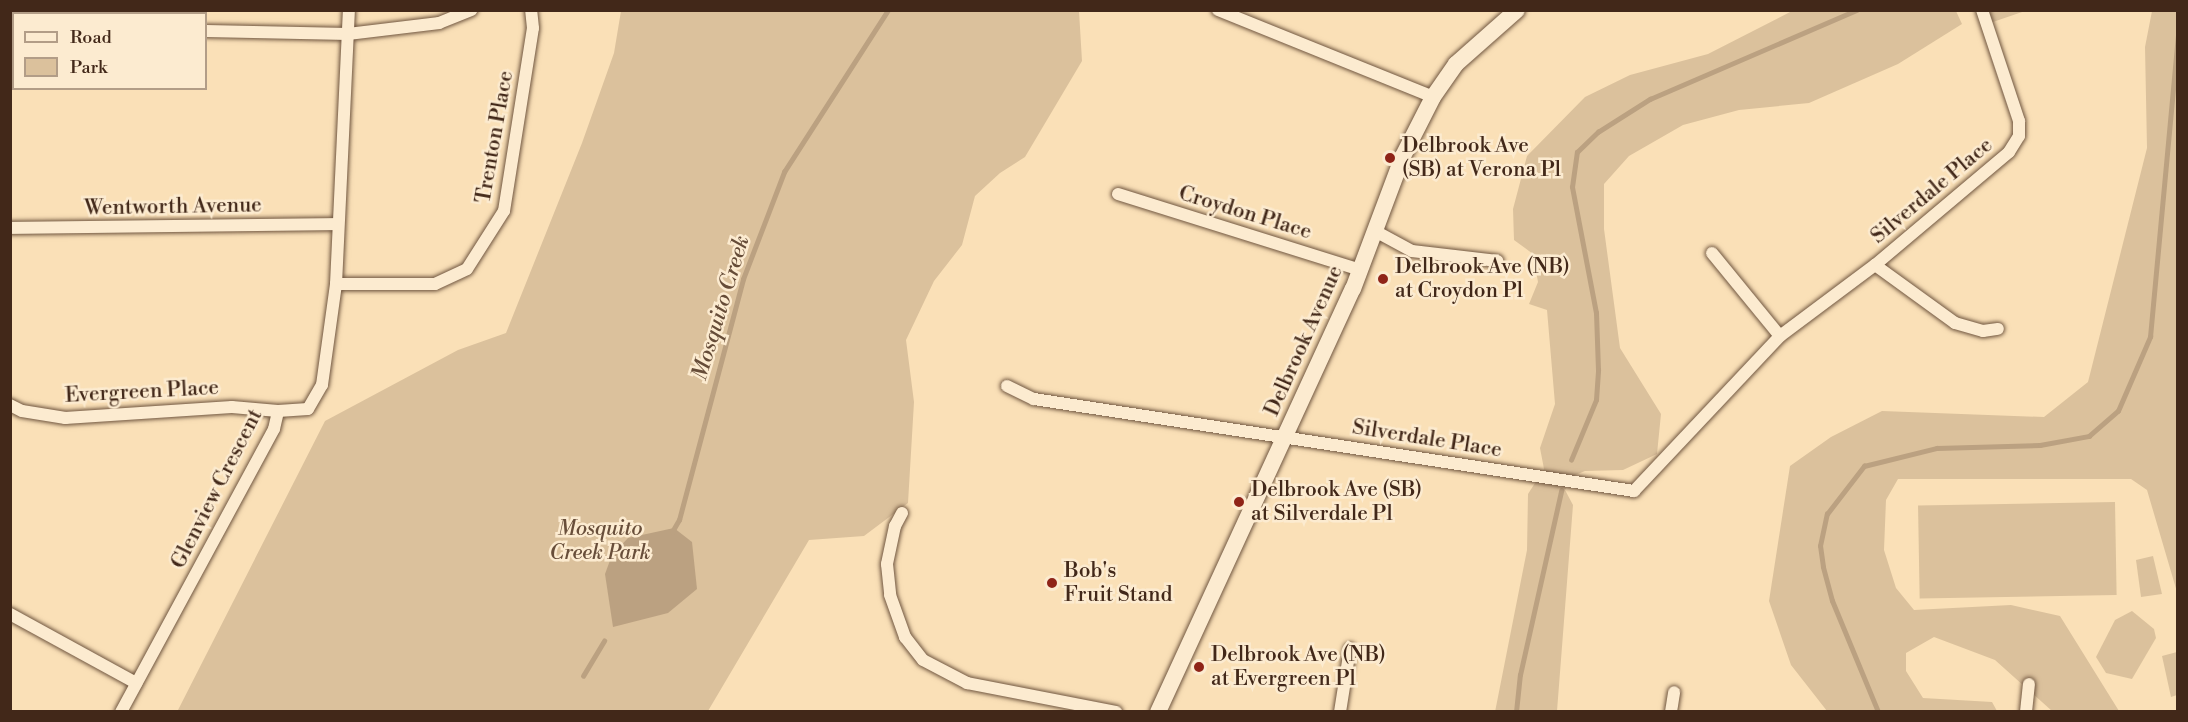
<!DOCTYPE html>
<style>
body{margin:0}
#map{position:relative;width:2188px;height:722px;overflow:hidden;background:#fae0b7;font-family:"Libre Bodoni",serif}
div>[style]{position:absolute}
.green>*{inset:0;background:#dbc19c;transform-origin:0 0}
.water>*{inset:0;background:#bba181}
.stream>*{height:4.5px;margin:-2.25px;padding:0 2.25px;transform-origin:2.25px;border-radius:2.25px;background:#bba181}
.roads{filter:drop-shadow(0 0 2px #705640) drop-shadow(0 0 2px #705640)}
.street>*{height:12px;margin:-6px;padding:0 6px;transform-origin:6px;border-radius:6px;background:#fcebd0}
.secondary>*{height:16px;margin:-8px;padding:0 8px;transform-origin:8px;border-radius:8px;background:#fcebd0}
.dots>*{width:16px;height:16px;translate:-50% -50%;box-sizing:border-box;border:3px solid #fcebd0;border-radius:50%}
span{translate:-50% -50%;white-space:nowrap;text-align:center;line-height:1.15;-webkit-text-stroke:5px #fcebd0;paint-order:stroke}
.street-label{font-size:21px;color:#422819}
.poi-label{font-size:21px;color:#422819}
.left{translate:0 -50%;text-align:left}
.park-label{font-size:21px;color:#684e3a;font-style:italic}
.water-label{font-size:22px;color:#664c38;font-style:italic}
.frame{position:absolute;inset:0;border:12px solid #422819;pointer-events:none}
.legend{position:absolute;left:12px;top:12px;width:195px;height:78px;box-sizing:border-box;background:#fcebd0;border:2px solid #b29d87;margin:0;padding:8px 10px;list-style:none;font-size:18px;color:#422819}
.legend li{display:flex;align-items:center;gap:12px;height:30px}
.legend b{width:30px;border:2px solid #b29d87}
</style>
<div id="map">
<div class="green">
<i style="clip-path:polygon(1988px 10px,2025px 11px,1990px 23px)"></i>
<i style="clip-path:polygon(621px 11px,1079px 11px,1082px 61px,1025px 157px,1000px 173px,975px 196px,962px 245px,934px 281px,906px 340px,914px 402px,908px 503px,864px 536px,809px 540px,708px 711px,177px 712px,325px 421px,458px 350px,506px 333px,582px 143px,614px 53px)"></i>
<i style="clip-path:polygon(1792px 11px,1956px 11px,1962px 24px,1898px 64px,1809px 103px,1739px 110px,1683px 125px,1629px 156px,1604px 184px,1604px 229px,1620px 348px,1661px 414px,1657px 454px,1623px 470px,1585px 471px,1575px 475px,1565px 490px,1573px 505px,1557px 711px,1495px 712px,1527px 550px,1528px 494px,1544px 469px,1540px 448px,1555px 404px,1547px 310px,1529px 304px,1538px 282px,1533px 254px,1514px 240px,1513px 209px,1527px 156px,1585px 97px,1630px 75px,1708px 54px)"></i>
<i style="clip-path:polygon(2152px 11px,2177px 11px,2177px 592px,2147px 490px,2131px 479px,1898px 479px,1886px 500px,1884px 550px,1896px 588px,1914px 610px,2011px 605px,2060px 616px,2119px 711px,2052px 711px,1995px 660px,1934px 637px,1906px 653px,1906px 671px,1923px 698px,1992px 702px,1997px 711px,1827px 711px,1791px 665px,1769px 601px,1790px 466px,1831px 437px,1882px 411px,2044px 417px,2088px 382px,2147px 148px,2145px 47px)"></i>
<i style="left:2115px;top:502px;width:93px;height:197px;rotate:89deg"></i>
<i style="clip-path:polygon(2153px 556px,2162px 594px,2141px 597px,2136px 560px)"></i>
<i style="clip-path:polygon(2132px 611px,2154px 629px,2156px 638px,2132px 679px,2106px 673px,2096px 657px,2115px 620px)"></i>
<i style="clip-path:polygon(2177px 652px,2177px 695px,2171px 697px,2162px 656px)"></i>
</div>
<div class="water">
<i style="clip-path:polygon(674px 528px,692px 542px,697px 589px,668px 613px,613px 627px,605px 574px,612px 555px,628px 538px)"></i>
</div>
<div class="stream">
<i style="left:1571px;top:460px;width:65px;rotate:-67.4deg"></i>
<i style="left:1596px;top:400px;width:30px;rotate:-86deg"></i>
<i style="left:1598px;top:370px;width:57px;rotate:-92deg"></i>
<i style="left:1596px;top:313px;width:128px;rotate:-100.8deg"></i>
<i style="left:1572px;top:187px;width:35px;rotate:-82deg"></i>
<i style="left:1577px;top:152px;width:29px;rotate:-44deg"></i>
<i style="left:1598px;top:132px;width:62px;rotate:-32.4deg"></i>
<i style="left:1650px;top:99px;width:225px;rotate:-23.3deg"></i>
<i style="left:672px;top:532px;width:14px;rotate:-60deg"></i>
<i style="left:679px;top:520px;width:249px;rotate:-75.1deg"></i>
<i style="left:743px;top:279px;width:115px;rotate:-69deg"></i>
<i style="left:784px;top:172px;width:193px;rotate:-57.3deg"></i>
<i style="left:583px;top:676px;width:41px;rotate:-59deg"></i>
<i style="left:1516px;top:712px;width:37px;rotate:-84deg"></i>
<i style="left:1520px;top:675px;width:189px;rotate:-77.4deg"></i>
<i style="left:1878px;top:712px;width:120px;rotate:-112.5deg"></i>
<i style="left:1832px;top:601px;width:35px;rotate:-105deg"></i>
<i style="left:1823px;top:567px;width:21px;rotate:-98deg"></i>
<i style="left:1820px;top:546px;width:33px;rotate:-78deg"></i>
<i style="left:1827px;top:514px;width:61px;rotate:-52.4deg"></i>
<i style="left:1864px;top:466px;width:75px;rotate:-13.9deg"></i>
<i style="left:1937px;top:448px;width:103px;rotate:-1.7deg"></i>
<i style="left:2040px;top:445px;width:50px;rotate:-10.4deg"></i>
<i style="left:2089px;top:436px;width:38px;rotate:-41deg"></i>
<i style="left:2118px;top:411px;width:81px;rotate:-66.6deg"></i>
<i style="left:2150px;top:337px;width:305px;rotate:-84.7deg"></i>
</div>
<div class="roads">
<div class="street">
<i style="left:1218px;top:10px;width:232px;rotate:22deg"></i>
<i style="left:10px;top:27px;width:4px"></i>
<i style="left:206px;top:31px;width:142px;rotate:1.2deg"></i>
<i style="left:348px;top:34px;width:92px;rotate:-6.9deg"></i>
<i style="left:439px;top:23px;width:35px;rotate:-22deg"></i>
<i style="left:1118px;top:194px;width:255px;rotate:17.4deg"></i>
<i style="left:10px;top:228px;width:326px;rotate:-0.7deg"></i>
<i style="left:1375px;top:231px;width:42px;rotate:28.4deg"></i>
<i style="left:1412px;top:251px;width:86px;rotate:6.7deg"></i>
<i style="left:1712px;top:253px;width:107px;rotate:50.7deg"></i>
<i style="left:1875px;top:265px;width:99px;rotate:35.9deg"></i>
<i style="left:1955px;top:323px;width:29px;rotate:16deg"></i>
<i style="left:1983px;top:331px;width:15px;rotate:-8deg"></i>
<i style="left:336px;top:284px;width:99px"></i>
<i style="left:435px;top:284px;width:35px;rotate:-25deg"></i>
<i style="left:467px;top:269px;width:69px;rotate:-57.5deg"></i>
<i style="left:504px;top:211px;width:185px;rotate:-81deg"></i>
<i style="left:533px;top:28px;width:18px;rotate:-96deg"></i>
<i style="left:1007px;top:386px;width:30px;rotate:26deg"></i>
<i style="left:1034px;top:399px;width:607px;rotate:8.72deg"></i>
<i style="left:1634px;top:491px;width:213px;rotate:-46.7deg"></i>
<i style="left:1780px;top:336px;width:119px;rotate:-36.8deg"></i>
<i style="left:1875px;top:265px;width:175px;rotate:-40.1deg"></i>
<i style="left:2009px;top:152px;width:19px;rotate:-58deg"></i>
<i style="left:2019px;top:136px;width:15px;rotate:-90deg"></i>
<i style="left:2019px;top:121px;width:117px;rotate:-108.4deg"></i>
<i style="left:10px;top:405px;width:13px;rotate:27deg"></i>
<i style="left:22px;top:411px;width:44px;rotate:9.2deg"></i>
<i style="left:65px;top:418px;width:167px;rotate:-3.8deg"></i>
<i style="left:232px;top:407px;width:46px;rotate:5deg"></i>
<i style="left:902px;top:513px;width:15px;rotate:118deg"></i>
<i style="left:895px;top:526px;width:39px;rotate:102deg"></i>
<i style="left:887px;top:564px;width:31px;rotate:84deg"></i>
<i style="left:890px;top:595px;width:45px;rotate:70.3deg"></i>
<i style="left:905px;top:637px;width:29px;rotate:52deg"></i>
<i style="left:923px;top:660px;width:50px;rotate:27.6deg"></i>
<i style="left:967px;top:683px;width:152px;rotate:11deg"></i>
<i style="left:10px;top:614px;width:144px;rotate:28.7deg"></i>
<i style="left:121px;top:712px;width:322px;rotate:-61.6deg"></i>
<i style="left:274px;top:429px;width:18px;rotate:-77deg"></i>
<i style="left:278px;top:411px;width:30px;rotate:-4deg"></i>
<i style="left:308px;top:409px;width:28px;rotate:-60deg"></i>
<i style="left:322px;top:385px;width:102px;rotate:-82.1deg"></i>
<i style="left:336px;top:284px;width:274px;rotate:-87.3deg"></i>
<i style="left:1340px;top:712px;width:64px;rotate:-81deg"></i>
<i style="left:1671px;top:712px;width:20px;rotate:-81deg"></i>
<i style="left:2026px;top:712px;width:28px;rotate:-84deg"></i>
</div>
<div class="secondary">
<i style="left:1158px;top:712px;width:466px;rotate:-65.3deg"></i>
<i style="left:1353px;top:289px;width:142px;rotate:-69.4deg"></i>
<i style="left:1403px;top:156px;width:66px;rotate:-63deg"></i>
<i style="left:1433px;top:97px;width:40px;rotate:-55.1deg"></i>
<i style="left:1456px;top:64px;width:81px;rotate:-41.5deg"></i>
</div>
</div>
<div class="dots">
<i style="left:1390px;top:158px;background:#8f2418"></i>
<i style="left:1383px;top:279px;background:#8f2418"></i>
<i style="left:1239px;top:502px;background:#8f2418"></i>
<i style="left:1052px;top:583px;background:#8f2418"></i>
<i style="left:1199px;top:667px;background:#8f2418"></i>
</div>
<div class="street-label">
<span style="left:495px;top:137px;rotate:-80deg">Trenton Place</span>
<span style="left:1932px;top:191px;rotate:-40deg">Silverdale Place</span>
<span style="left:173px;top:207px;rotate:-1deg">Wentworth Avenue</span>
<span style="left:1245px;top:213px;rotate:17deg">Croydon Place</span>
<span style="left:1304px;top:341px;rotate:-66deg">Delbrook Avenue</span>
<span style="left:142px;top:392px;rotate:-3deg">Evergreen Place</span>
<span style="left:1427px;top:439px;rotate:9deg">Silverdale Place</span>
<span style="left:217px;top:489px;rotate:-63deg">Glenview Crescent</span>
</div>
<div class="poi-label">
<span class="left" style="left:1402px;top:158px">Delbrook Ave<br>(SB) at Verona Pl</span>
<span class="left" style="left:1395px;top:279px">Delbrook Ave (NB)<br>at Croydon Pl</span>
<span class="left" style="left:1251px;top:502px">Delbrook Ave (SB)<br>at Silverdale Pl</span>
<span class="left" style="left:1064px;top:583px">Bob's<br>Fruit Stand</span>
<span class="left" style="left:1211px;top:667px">Delbrook Ave (NB)<br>at Evergreen Pl</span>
</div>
<div class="park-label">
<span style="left:600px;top:541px">Mosquito<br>Creek Park</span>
</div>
<div class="water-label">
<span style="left:721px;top:308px;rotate:-73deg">Mosquito Creek</span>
</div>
<div class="frame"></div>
<ul class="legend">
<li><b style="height:8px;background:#fcebd0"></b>Road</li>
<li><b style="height:16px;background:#dbc19c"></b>Park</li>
</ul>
</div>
